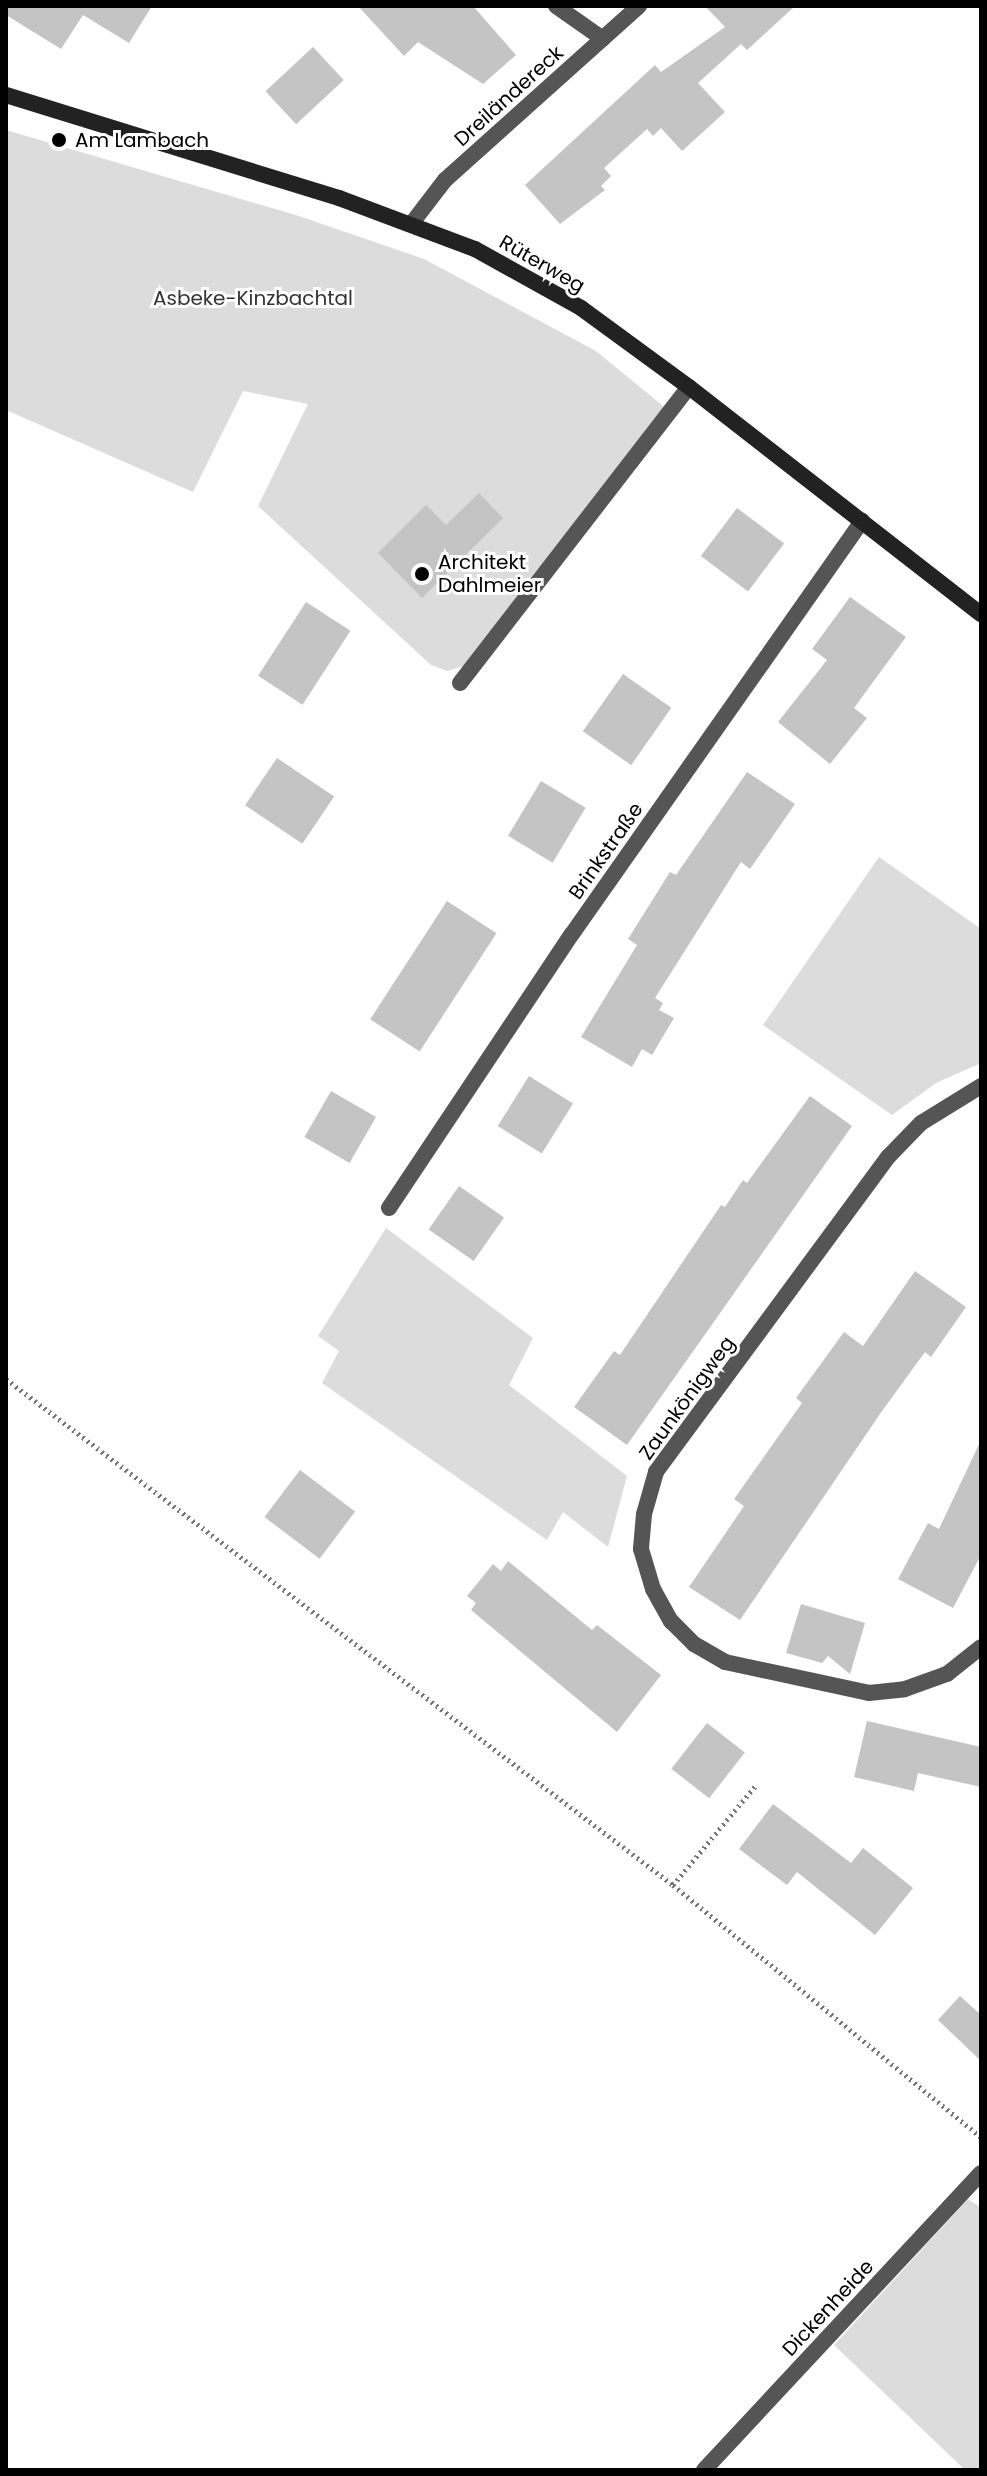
<!DOCTYPE html>
<meta charset="utf-8">
<style>
body{margin:0}
#map{position:relative;width:987px;height:2476px;overflow:hidden;background:#fff;font-family:Poppins,sans-serif}
div>[style]{position:absolute}
.green>*{inset:0;background:#dcdcdc}
.building>*{inset:0;background:#c4c4c4;transform-origin:0 0}
.path>*{height:5px;margin-top:-2.5px;transform-origin:0;background:repeating-linear-gradient(90deg,#777 0 2px,transparent 0 6px)}
.lane>*{height:16px;margin:-8px;padding:0 8px;transform-origin:8px;border-radius:8px;background:#555}
.street>*{height:16px;margin:-8px;padding:0 8px;transform-origin:8px;border-radius:8px;background:#555}
.secondary>*{height:16px;margin:-8px;padding:0 8px;transform-origin:8px;border-radius:8px;background:#222}
.dots>*{width:22px;height:22px;translate:-50% -50%;box-sizing:border-box;border:4px solid #fff;border-radius:50%}
span{translate:-50% -50%;white-space:nowrap;text-align:center;line-height:1.15;-webkit-text-stroke:6px #fff;paint-order:stroke}
.street-label{font-size:20px;color:#000}
.poi-label{font-size:20px;color:#000}
.left{translate:0 -50%;text-align:left}
.park-label{font-size:20px;color:#333}
.frame{position:absolute;inset:0;border:8px solid #000;pointer-events:none}
</style>
<div id="map">
<div class="green">
<i style="clip-path:polygon(6px 130px,299px 216px,424px 259px,596px 351px,668px 410px,464px 666px,447px 671px,431px 665px,258px 506px,308px 404px,243px 391px,193px 492px,6px 410px)"></i>
<i style="clip-path:polygon(879px 857px,981px 929px,981px 1063px,936px 1083px,892px 1115px,763px 1025px)"></i>
<i style="clip-path:polygon(386px 1228px,533px 1338px,509px 1385px,627px 1476px,608px 1547px,563px 1512px,547px 1540px,322px 1383px,339px 1351px,318px 1336px)"></i>
<i style="clip-path:polygon(968px 2199px,981px 2208px,981px 2470px,965px 2470px,834px 2345px)"></i>
</div>
<div class="building">
<i style="clip-path:polygon(6px 6px,152px 6px,129px 43px,83px 15px,61px 49px,6px 15px)"></i>
<i style="clip-path:polygon(358px 6px,473px 6px,516px 55px,483px 84px,418px 42px,404px 56px)"></i>
<i style="clip-path:polygon(705px 6px,795px 6px,747px 50px,741px 44px,698px 83px,725px 112px,682px 151px,661px 128px,653px 136px,647px 129px,604px 168px,611px 176px,601px 186px,605px 190px,560px 224px,525px 185px,655px 65px,661px 72px,725px 27px)"></i>
<i style="left:313px;top:47px;width:45px;height:65px;rotate:47deg"></i>
<i style="clip-path:polygon(479px 493px,503px 518px,422px 598px,378px 553px,426px 505px,446px 525px)"></i>
<i style="left:737px;top:508px;width:59px;height:60px;rotate:37deg"></i>
<i style="clip-path:polygon(850px 597px,906px 637px,854px 708px,867px 718px,830px 764px,778px 722px,827px 660px,812px 649px)"></i>
<i style="left:306px;top:602px;width:53px;height:88px;rotate:33deg"></i>
<i style="left:623px;top:674px;width:59px;height:70px;rotate:35deg"></i>
<i style="left:277px;top:758px;width:69px;height:57px;rotate:34deg"></i>
<i style="clip-path:polygon(747px 772px,795px 804px,750px 869px,741px 862px,655px 998px,663px 1003px,659px 1010px,674px 1018px,652px 1055px,642px 1049px,632px 1067px,581px 1037px,637px 945px,628px 939px,670px 872px,676px 875px)"></i>
<i style="left:541px;top:781px;width:52px;height:64px;rotate:31deg"></i>
<i style="left:447px;top:901px;width:59px;height:141px;rotate:33deg"></i>
<i style="left:529px;top:1076px;width:52px;height:59px;rotate:32deg"></i>
<i style="left:331px;top:1091px;width:52px;height:53px;rotate:30deg"></i>
<i style="clip-path:polygon(810px 1096px,852px 1126px,627px 1445px,574px 1407px,614px 1351px,620px 1355px,721px 1205px,725px 1207px,743px 1180px,747px 1183px)"></i>
<i style="left:459px;top:1186px;width:55px;height:53px;rotate:35deg"></i>
<i style="clip-path:polygon(915px 1271px,966px 1307px,931px 1357px,925px 1352px,882px 1411px,740px 1620px,689px 1587px,744px 1506px,734px 1499px,802px 1403px,796px 1398px,844px 1332px,863px 1346px)"></i>
<i style="clip-path:polygon(981px 1440px,981px 1555px,953px 1608px,898px 1579px,928px 1523px,939px 1529px)"></i>
<i style="left:300px;top:1470px;width:69px;height:59px;rotate:37deg"></i>
<i style="clip-path:polygon(508px 1561px,592px 1630px,597px 1625px,661px 1675px,617px 1732px,471px 1610px,476px 1603px,467px 1596px,493px 1564px,501px 1571px)"></i>
<i style="clip-path:polygon(801px 1604px,865px 1623px,850px 1674px,828px 1656px,822px 1663px,786px 1653px)"></i>
<i style="clip-path:polygon(867px 1721px,981px 1747px,981px 1787px,918px 1773px,914px 1791px,854px 1777px)"></i>
<i style="left:707px;top:1723px;width:48px;height:58px;rotate:38deg"></i>
<i style="clip-path:polygon(773px 1804px,851px 1863px,863px 1848px,913px 1888px,875px 1935px,797px 1872px,787px 1885px,739px 1849px)"></i>
<i style="clip-path:polygon(960px 1996px,981px 2015px,981px 2061px,938px 2020px)"></i>
</div>
<div class="path">
<i style="left:6px;top:1379px;width:837px;rotate:37.18deg"></i>
<i style="left:673px;top:1885px;width:398px;rotate:39.3deg"></i>
<i style="left:673px;top:1885px;width:130px;rotate:-50.3deg"></i>
</div>
<div class="lane">
<i style="left:460px;top:683px;width:374px;rotate:-52.3deg"></i>
</div>
<div class="street">
<i style="left:556px;top:6px;width:57px;rotate:35.1deg"></i>
<i style="left:412px;top:223px;width:54px;rotate:-52.5deg"></i>
<i style="left:445px;top:180px;width:261px;rotate:-41.9deg"></i>
<i style="left:981px;top:1086px;width:70px;rotate:148.3deg"></i>
<i style="left:921px;top:1123px;width:47px;rotate:134.1deg"></i>
<i style="left:888px;top:1157px;width:391px;rotate:126.4deg"></i>
<i style="left:656px;top:1472px;width:44px;rotate:105.9deg"></i>
<i style="left:644px;top:1514px;width:35px;rotate:95deg"></i>
<i style="left:641px;top:1549px;width:42px;rotate:73.3deg"></i>
<i style="left:653px;top:1589px;width:37px;rotate:61deg"></i>
<i style="left:671px;top:1621px;width:33px;rotate:45deg"></i>
<i style="left:694px;top:1644px;width:36px;rotate:30deg"></i>
<i style="left:725px;top:1662px;width:147px;rotate:12.1deg"></i>
<i style="left:869px;top:1693px;width:36px;rotate:-6deg"></i>
<i style="left:905px;top:1689px;width:45px;rotate:-19.7deg"></i>
<i style="left:947px;top:1674px;width:43px;rotate:-38.5deg"></i>
<i style="left:389px;top:1208px;width:329px;rotate:-56.3deg"></i>
<i style="left:572px;top:934px;width:505px;rotate:-54.92deg"></i>
<i style="left:704px;top:2470px;width:406px;rotate:-47deg"></i>
</div>
<div class="secondary">
<i style="left:6px;top:95px;width:349px;rotate:17.2deg"></i>
<i style="left:339px;top:198px;width:145px;rotate:20.6deg"></i>
<i style="left:475px;top:249px;width:121px;rotate:29.1deg"></i>
<i style="left:581px;top:308px;width:134px;rotate:36.2deg"></i>
<i style="left:689px;top:387px;width:370px;rotate:37.9deg"></i>
</div>
<div class="dots">
<i style="left:59px;top:140px;background:#000"></i>
<i style="left:422px;top:574px;background:#000"></i>
</div>
<div class="street-label">
<span style="left:509px;top:96px;rotate:-42deg">Dreiländereck</span>
<span style="left:542px;top:264px;rotate:30deg">Rüterweg</span>
<span style="left:606px;top:851px;rotate:-55deg">Brinkstraße</span>
<span style="left:687px;top:1398px;rotate:-54deg">Zaunkönigweg</span>
<span style="left:828px;top:2308px;rotate:-47deg">Dickenheide</span>
</div>
<div class="poi-label">
<span class="left" style="left:75px;top:140px">Am Lambach</span>
<span class="left" style="left:438px;top:574px">Architekt<br>Dahlmeier</span>
</div>
<div class="park-label">
<span style="left:253px;top:298px">Asbeke-Kinzbachtal</span>
</div>
<div class="frame"></div>
</div>
